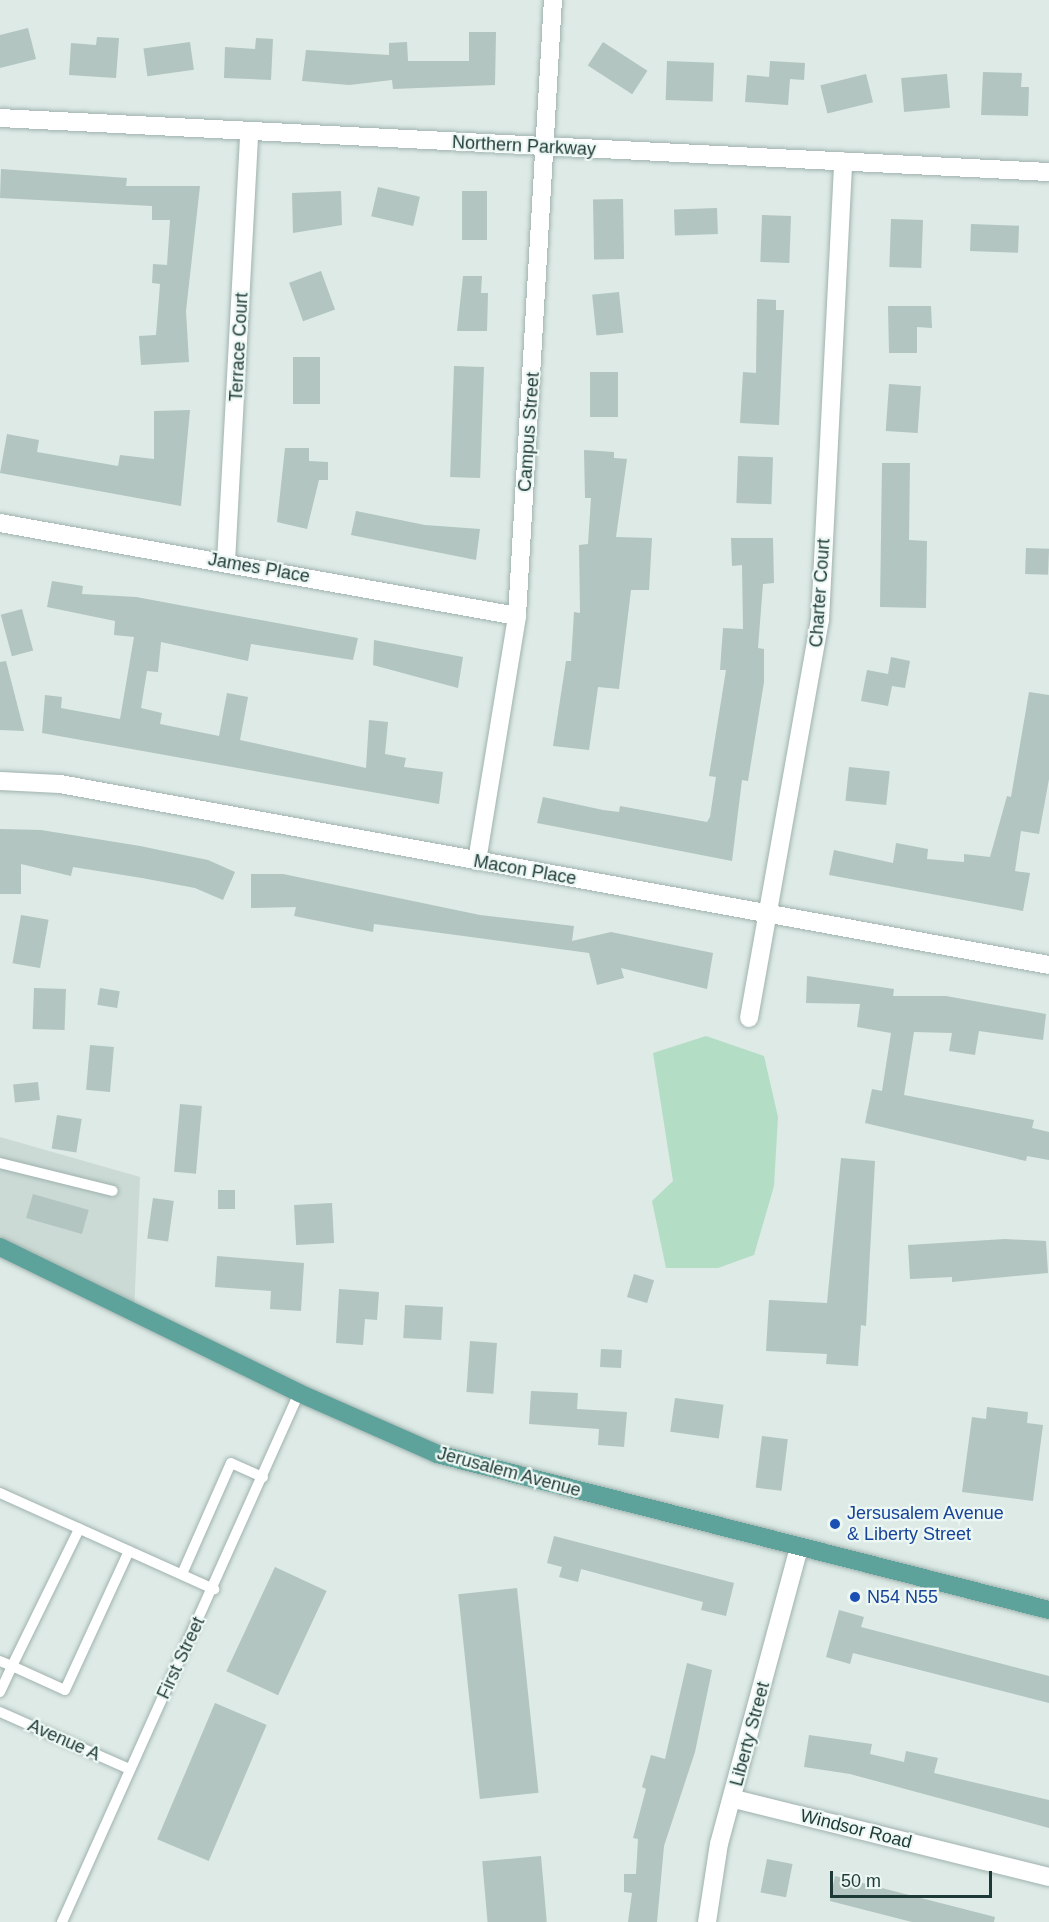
<!DOCTYPE html>
<style>
body{margin:0}
#map{position:relative;width:1049px;height:1922px;overflow:hidden;background:#ddeae6;font-family:Arial,sans-serif}
div>[style]{position:absolute}
.built>*{inset:0;background:#cbdad5}
.green>*{inset:0;background:#b4ddc5}
.building>*{inset:0;background:#b2c5c0;transform-origin:0 0}
.roads{filter:drop-shadow(0 0 2px #a0b2ae) drop-shadow(0 0 2px #a0b2ae)}
.lane>*{height:10px;margin:-5px;padding:0 5px;transform-origin:5px;border-radius:5px;background:#fff}
.street>*{height:18px;margin:-9px;padding:0 9px;transform-origin:9px;border-radius:9px;background:#fff}
.primary>*{height:18px;margin:-9px;padding:0 9px;transform-origin:9px;border-radius:9px;background:#5ea39b}
.dots>*{width:16px;height:16px;translate:-50% -50%;box-sizing:border-box;border:3px solid #edf7f3;border-radius:50%}
span{translate:-50% -50%;white-space:nowrap;text-align:center;line-height:1.15;-webkit-text-stroke:4.5px #edf7f3;paint-order:stroke}
.street-label{font-size:18px;color:#1e3a37}
.transit-label{font-size:18px;color:#164399}
.left{translate:0 -50%;text-align:left}
.scale{position:absolute;left:830px;top:1871px;width:162px;height:27px;box-sizing:border-box;border:3px solid #1e3a37;border-top:0;padding-left:8px;font-size:18px;line-height:21px;white-space:nowrap;color:#1e3a37;-webkit-text-stroke:4px #edf7f3;paint-order:stroke}
</style>
<div id="map">
<div class="built">
<i style="clip-path:polygon(0 1137px,140px 1177px,134px 1312px,0 1247px)"></i>
</div>
<div class="green">
<i style="clip-path:polygon(706px 1036px,764px 1056px,778px 1117px,774px 1186px,754px 1255px,718px 1268px,666px 1268px,652px 1201px,673px 1181px,653px 1053px)"></i>
</div>
<div class="building">
<i style="clip-path:polygon(28px 28px,36px 59px,0 68px,0 35px)"></i>
<i style="clip-path:polygon(469px 32px,496px 32px,495px 85px,393px 89px,392px 80px,349px 85px,302px 81px,306px 50px,389px 55px,389px 43px,407px 42px,408px 61px,469px 61px)"></i>
<i style="clip-path:polygon(97px 37px,119px 38px,116px 78px,69px 75px,71px 43px,96px 45px)"></i>
<i style="clip-path:polygon(256px 38px,273px 39px,271px 80px,224px 78px,225px 47px,255px 49px)"></i>
<i style="left:190px;top:42px;width:28px;height:47px;rotate:82deg"></i>
<i style="left:603px;top:42px;width:53px;height:28px;rotate:33deg"></i>
<i style="left:667px;top:61px;width:47px;height:39px;rotate:2deg"></i>
<i style="clip-path:polygon(770px 61px,805px 63px,804px 80px,790px 79px,788px 105px,745px 102px,747px 75px,769px 77px)"></i>
<i style="clip-path:polygon(983px 72px,1022px 73px,1021px 87px,1029px 87px,1028px 116px,981px 115px)"></i>
<i style="left:866px;top:74px;width:29px;height:47px;rotate:76deg"></i>
<i style="left:947px;top:74px;width:34px;height:46px;rotate:85deg"></i>
<i style="clip-path:polygon(1px 169px,127px 178px,126px 186px,200px 186px,186px 311px,189px 362px,141px 365px,139px 336px,156px 335px,160px 284px,152px 283px,153px 264px,167px 265px,170px 220px,152px 220px,152px 206px,0 198px)"></i>
<i style="left:378px;top:187px;width:43px;height:30px;rotate:13deg"></i>
<i style="clip-path:polygon(341px 191px,342px 225px,293px 233px,292px 193px)"></i>
<i style="left:462px;top:191px;width:25px;height:49px"></i>
<i style="left:623px;top:199px;width:60px;height:30px;rotate:89deg"></i>
<i style="left:717px;top:208px;width:26px;height:43px;rotate:88deg"></i>
<i style="left:762px;top:215px;width:29px;height:47px;rotate:2deg"></i>
<i style="left:891px;top:219px;width:32px;height:48px;rotate:2deg"></i>
<i style="left:971px;top:224px;width:48px;height:27px;rotate:2deg"></i>
<i style="left:321px;top:271px;width:41px;height:34px;rotate:70deg"></i>
<i style="clip-path:polygon(463px 276px,482px 276px,481px 293px,488px 293px,487px 331px,457px 331px)"></i>
<i style="left:619px;top:292px;width:41px;height:27px;rotate:84deg"></i>
<i style="clip-path:polygon(757px 299px,776px 300px,776px 310px,784px 310px,779px 425px,740px 423px,743px 372px,756px 373px)"></i>
<i style="clip-path:polygon(888px 306px,931px 306px,932px 328px,917px 327px,917px 353px,889px 353px)"></i>
<i style="left:293px;top:357px;width:27px;height:47px"></i>
<i style="left:454px;top:366px;width:30px;height:111px;rotate:2deg"></i>
<i style="left:590px;top:372px;width:28px;height:45px"></i>
<i style="left:889px;top:384px;width:32px;height:47px;rotate:4deg"></i>
<i style="clip-path:polygon(190px 410px,181px 506px,0 473px,7px 434px,39px 440px,37px 452px,118px 466px,120px 455px,154px 459px,154px 411px)"></i>
<i style="clip-path:polygon(285px 448px,309px 448px,309px 461px,328px 462px,328px 480px,319px 480px,307px 529px,277px 522px)"></i>
<i style="clip-path:polygon(584px 450px,614px 452px,614px 458px,627px 459px,616px 537px,652px 538px,649px 590px,631px 590px,619px 689px,598px 687px,589px 750px,553px 746px,566px 661px,571px 661px,574px 612px,580px 613px,579px 545px,588px 544px,591px 498px,585px 498px)"></i>
<i style="left:738px;top:456px;width:35px;height:47px;rotate:2deg"></i>
<i style="clip-path:polygon(882px 463px,910px 463px,909px 540px,927px 541px,926px 608px,880px 607px)"></i>
<i style="clip-path:polygon(356px 511px,425px 525px,480px 529px,476px 560px,351px 535px)"></i>
<i style="clip-path:polygon(731px 538px,773px 538px,774px 583px,763px 584px,758px 648px,764px 649px,764px 682px,748px 781px,742px 780px,732px 861px,537px 823px,543px 797px,603px 810px,619px 812px,620px 806px,707px 822px,710px 817px,716px 777px,709px 776px,726px 670px,720px 670px,723px 628px,743px 629px,742px 565px,732px 566px)"></i>
<i style="left:1026px;top:548px;width:23px;height:26px;rotate:2deg"></i>
<i style="clip-path:polygon(52px 581px,83px 586px,82px 594px,136px 597px,358px 638px,353px 660px,251px 644px,248px 661px,161px 642px,158px 672px,147px 671px,141px 708px,162px 713px,160px 724px,219px 736px,227px 693px,248px 697px,240px 740px,366px 768px,369px 720px,388px 722px,385px 754px,406px 758px,404px 767px,443px 772px,439px 804px,42px 733px,45px 695px,62px 697px,61px 708px,120px 719px,134px 637px,114px 635px,115px 621px,47px 607px)"></i>
<i style="left:22px;top:609px;width:43px;height:22px;rotate:75deg"></i>
<i style="clip-path:polygon(374px 640px,463px 657px,458px 688px,373px 665px)"></i>
<i style="clip-path:polygon(891px 657px,910px 661px,905px 688px,892px 686px,888px 706px,861px 701px,867px 670px,888px 674px)"></i>
<i style="clip-path:polygon(6px 661px,24px 731px,0 730px,0 662px)"></i>
<i style="clip-path:polygon(1029px 692px,1049px 695px,1049px 779px,1039px 834px,1021px 831px,1015px 871px,1030px 873px,1023px 911px,829px 875px,834px 850px,893px 863px,896px 843px,928px 849px,927px 859px,964px 862px,964px 854px,990px 857px,1007px 796px,1011px 797px)"></i>
<i style="left:849px;top:767px;width:41px;height:34px;rotate:6deg"></i>
<i style="clip-path:polygon(0 829px,41px 830px,140px 846px,208px 860px,235px 872px,223px 900px,195px 888px,142px 878px,73px 867px,71px 876px,21px 864px,21px 894px,0 894px)"></i>
<i style="clip-path:polygon(251px 874px,283px 874px,480px 915px,574px 926px,572px 941px,611px 932px,713px 953px,707px 989px,621px 968px,624px 978px,597px 985px,589px 953px,374px 924px,373px 932px,294px 916px,296px 907px,251px 908px)"></i>
<i style="left:21px;top:915px;width:28px;height:49px;rotate:10deg"></i>
<i style="clip-path:polygon(807px 976px,894px 989px,893px 996px,946px 996px,1046px 1014px,1043px 1040px,979px 1031px,975px 1055px,949px 1051px,952px 1033px,914px 1032px,904px 1095px,1034px 1120px,1032px 1128px,1049px 1132px,1049px 1160px,1027px 1156px,1026px 1161px,865px 1123px,872px 1089px,882px 1091px,891px 1033px,857px 1027px,860px 1004px,806px 1003px)"></i>
<i style="left:34px;top:988px;width:32px;height:41px;rotate:2deg"></i>
<i style="left:100px;top:988px;width:20px;height:17px;rotate:9deg"></i>
<i style="left:90px;top:1045px;width:24px;height:45px;rotate:5deg"></i>
<i style="left:38px;top:1082px;width:18px;height:25px;rotate:84deg"></i>
<i style="left:180px;top:1104px;width:22px;height:68px;rotate:5deg"></i>
<i style="left:57px;top:1115px;width:25px;height:34px;rotate:9deg"></i>
<i style="clip-path:polygon(841px 1158px,875px 1161px,866px 1326px,861px 1325px,858px 1366px,826px 1364px,827px 1354px,766px 1351px,769px 1300px,827px 1303px)"></i>
<i style="left:218px;top:1190px;width:17px;height:19px"></i>
<i style="left:33px;top:1194px;width:58px;height:25px;rotate:16deg"></i>
<i style="left:153px;top:1198px;width:21px;height:41px;rotate:8deg"></i>
<i style="left:332px;top:1203px;width:40px;height:38px;rotate:87deg"></i>
<i style="clip-path:polygon(1005px 1239px,1046px 1241px,1048px 1273px,952px 1282px,952px 1277px,910px 1279px,908px 1245px)"></i>
<i style="clip-path:polygon(217px 1256px,304px 1263px,301px 1311px,270px 1309px,271px 1291px,215px 1287px)"></i>
<i style="left:634px;top:1274px;width:21px;height:24px;rotate:17deg"></i>
<i style="clip-path:polygon(339px 1289px,379px 1292px,377px 1320px,365px 1319px,363px 1345px,336px 1343px)"></i>
<i style="left:405px;top:1305px;width:38px;height:33px;rotate:3deg"></i>
<i style="left:470px;top:1341px;width:27px;height:51px;rotate:4deg"></i>
<i style="left:601px;top:1349px;width:21px;height:18px;rotate:3deg"></i>
<i style="clip-path:polygon(531px 1391px,578px 1393px,577px 1409px,627px 1412px,624px 1447px,598px 1445px,599px 1429px,529px 1424px)"></i>
<i style="left:675px;top:1398px;width:49px;height:34px;rotate:8deg"></i>
<i style="clip-path:polygon(987px 1407px,1028px 1412px,1027px 1423px,1043px 1425px,1033px 1501px,962px 1492px,972px 1417px,986px 1419px)"></i>
<i style="left:762px;top:1436px;width:26px;height:52px;rotate:7deg"></i>
<i style="clip-path:polygon(554px 1536px,734px 1583px,726px 1616px,701px 1610px,703px 1602px,581px 1569px,578px 1582px,559px 1577px,562px 1567px,547px 1563px)"></i>
<i style="left:275px;top:1567px;width:57px;height:115px;rotate:25deg"></i>
<i style="left:517px;top:1588px;width:206px;height:59px;rotate:84deg"></i>
<i style="clip-path:polygon(839px 1610px,864px 1617px,861px 1627px,1049px 1676px,1049px 1703px,853px 1653px,850px 1664px,826px 1657px)"></i>
<i style="clip-path:polygon(687px 1663px,712px 1670px,695px 1752px,664px 1846px,657px 1922px,628px 1922px,632px 1893px,624px 1892px,624px 1874px,636px 1874px,638px 1839px,633px 1838px,646px 1789px,642px 1787px,651px 1755px,665px 1759px)"></i>
<i style="left:215px;top:1703px;width:56px;height:148px;rotate:23deg"></i>
<i style="clip-path:polygon(809px 1735px,872px 1744px,870px 1754px,904px 1762px,906px 1751px,938px 1758px,934px 1773px,1049px 1800px,1049px 1828px,850px 1774px,804px 1767px)"></i>
<i style="left:541px;top:1856px;width:66px;height:59px;rotate:85deg"></i>
<i style="left:767px;top:1859px;width:26px;height:34px;rotate:11deg"></i>
<i style="clip-path:polygon(835px 1876px,995px 1917px,994px 1922px,912px 1922px,830px 1901px)"></i>
</div>
<div class="roads">
<div class="lane">
<i style="left:0;top:1163px;width:116px;rotate:13.9deg"></i>
<i style="left:0;top:1493px;width:235px;rotate:24.2deg"></i>
<i style="left:182px;top:1574px;width:121px;rotate:-66.2deg"></i>
<i style="left:231px;top:1463px;width:35px;rotate:24deg"></i>
<i style="left:0;top:1661px;width:13px;rotate:23deg"></i>
<i style="left:12px;top:1666px;width:153px;rotate:-63.9deg"></i>
<i style="left:0;top:1692px;width:29px;rotate:-65deg"></i>
<i style="left:12px;top:1666px;width:58px;rotate:24.4deg"></i>
<i style="left:65px;top:1690px;width:153px;rotate:-65.3deg"></i>
<i style="left:0;top:1712px;width:141px;rotate:23.8deg"></i>
<i style="left:62px;top:1922px;width:580px;rotate:-65.87deg"></i>
</div>
<div class="street">
<i style="left:0;top:118px;width:1050px;rotate:2.95deg"></i>
<i style="left:0;top:523px;width:525px;rotate:10.2deg"></i>
<i style="left:226px;top:562px;width:431px;rotate:-86.9deg"></i>
<i style="left:0;top:781px;width:60px;rotate:2.9deg"></i>
<i style="left:60px;top:784px;width:1005px;rotate:10.37deg"></i>
<i style="left:477px;top:861px;width:248px;rotate:-80.7deg"></i>
<i style="left:517px;top:616px;width:617px;rotate:-86.66deg"></i>
<i style="left:749px;top:1018px;width:404px;rotate:-79.9deg"></i>
<i style="left:820px;top:620px;width:459px;rotate:-87.1deg"></i>
<i style="left:734px;top:1799px;width:325px;rotate:13.9deg"></i>
<i style="left:707px;top:1922px;width:79px;rotate:-81.3deg"></i>
<i style="left:719px;top:1844px;width:307px;rotate:-74.9deg"></i>
</div>
<div class="primary">
<i style="left:0;top:1247px;width:333px;rotate:26deg"></i>
<i style="left:299px;top:1393px;width:151px;rotate:23.8deg"></i>
<i style="left:437px;top:1454px;width:632px;rotate:14.3deg"></i>
</div>
</div>
<div class="dots">
<i style="left:835px;top:1524px;background:#1a4fb4"></i>
<i style="left:855px;top:1597px;background:#1a4fb4"></i>
</div>
<div class="street-label">
<span style="left:524px;top:146px;rotate:3deg">Northern Parkway</span>
<span style="left:239px;top:347px;rotate:-87deg">Terrace Court</span>
<span style="left:529px;top:432px;rotate:-86deg">Campus Street</span>
<span style="left:259px;top:568px;rotate:10deg">James Place</span>
<span style="left:820px;top:593px;rotate:-86deg">Charter Court</span>
<span style="left:525px;top:870px;rotate:10deg">Macon Place</span>
<span style="left:509px;top:1472px;rotate:15deg">Jerusalem Avenue</span>
<span style="left:181px;top:1658px;rotate:-65deg">First Street</span>
<span style="left:750px;top:1734px;rotate:-75deg">Liberty Street</span>
<span style="left:64px;top:1740px;rotate:24deg">Avenue A</span>
<span style="left:856px;top:1829px;rotate:14deg">Windsor Road</span>
</div>
<div class="transit-label">
<span class="left" style="left:847px;top:1524px">Jersusalem Avenue<br>&amp; Liberty Street</span>
<span class="left" style="left:867px;top:1597px">N54 N55</span>
</div>
<div class="scale">50 m</div>
</div>
